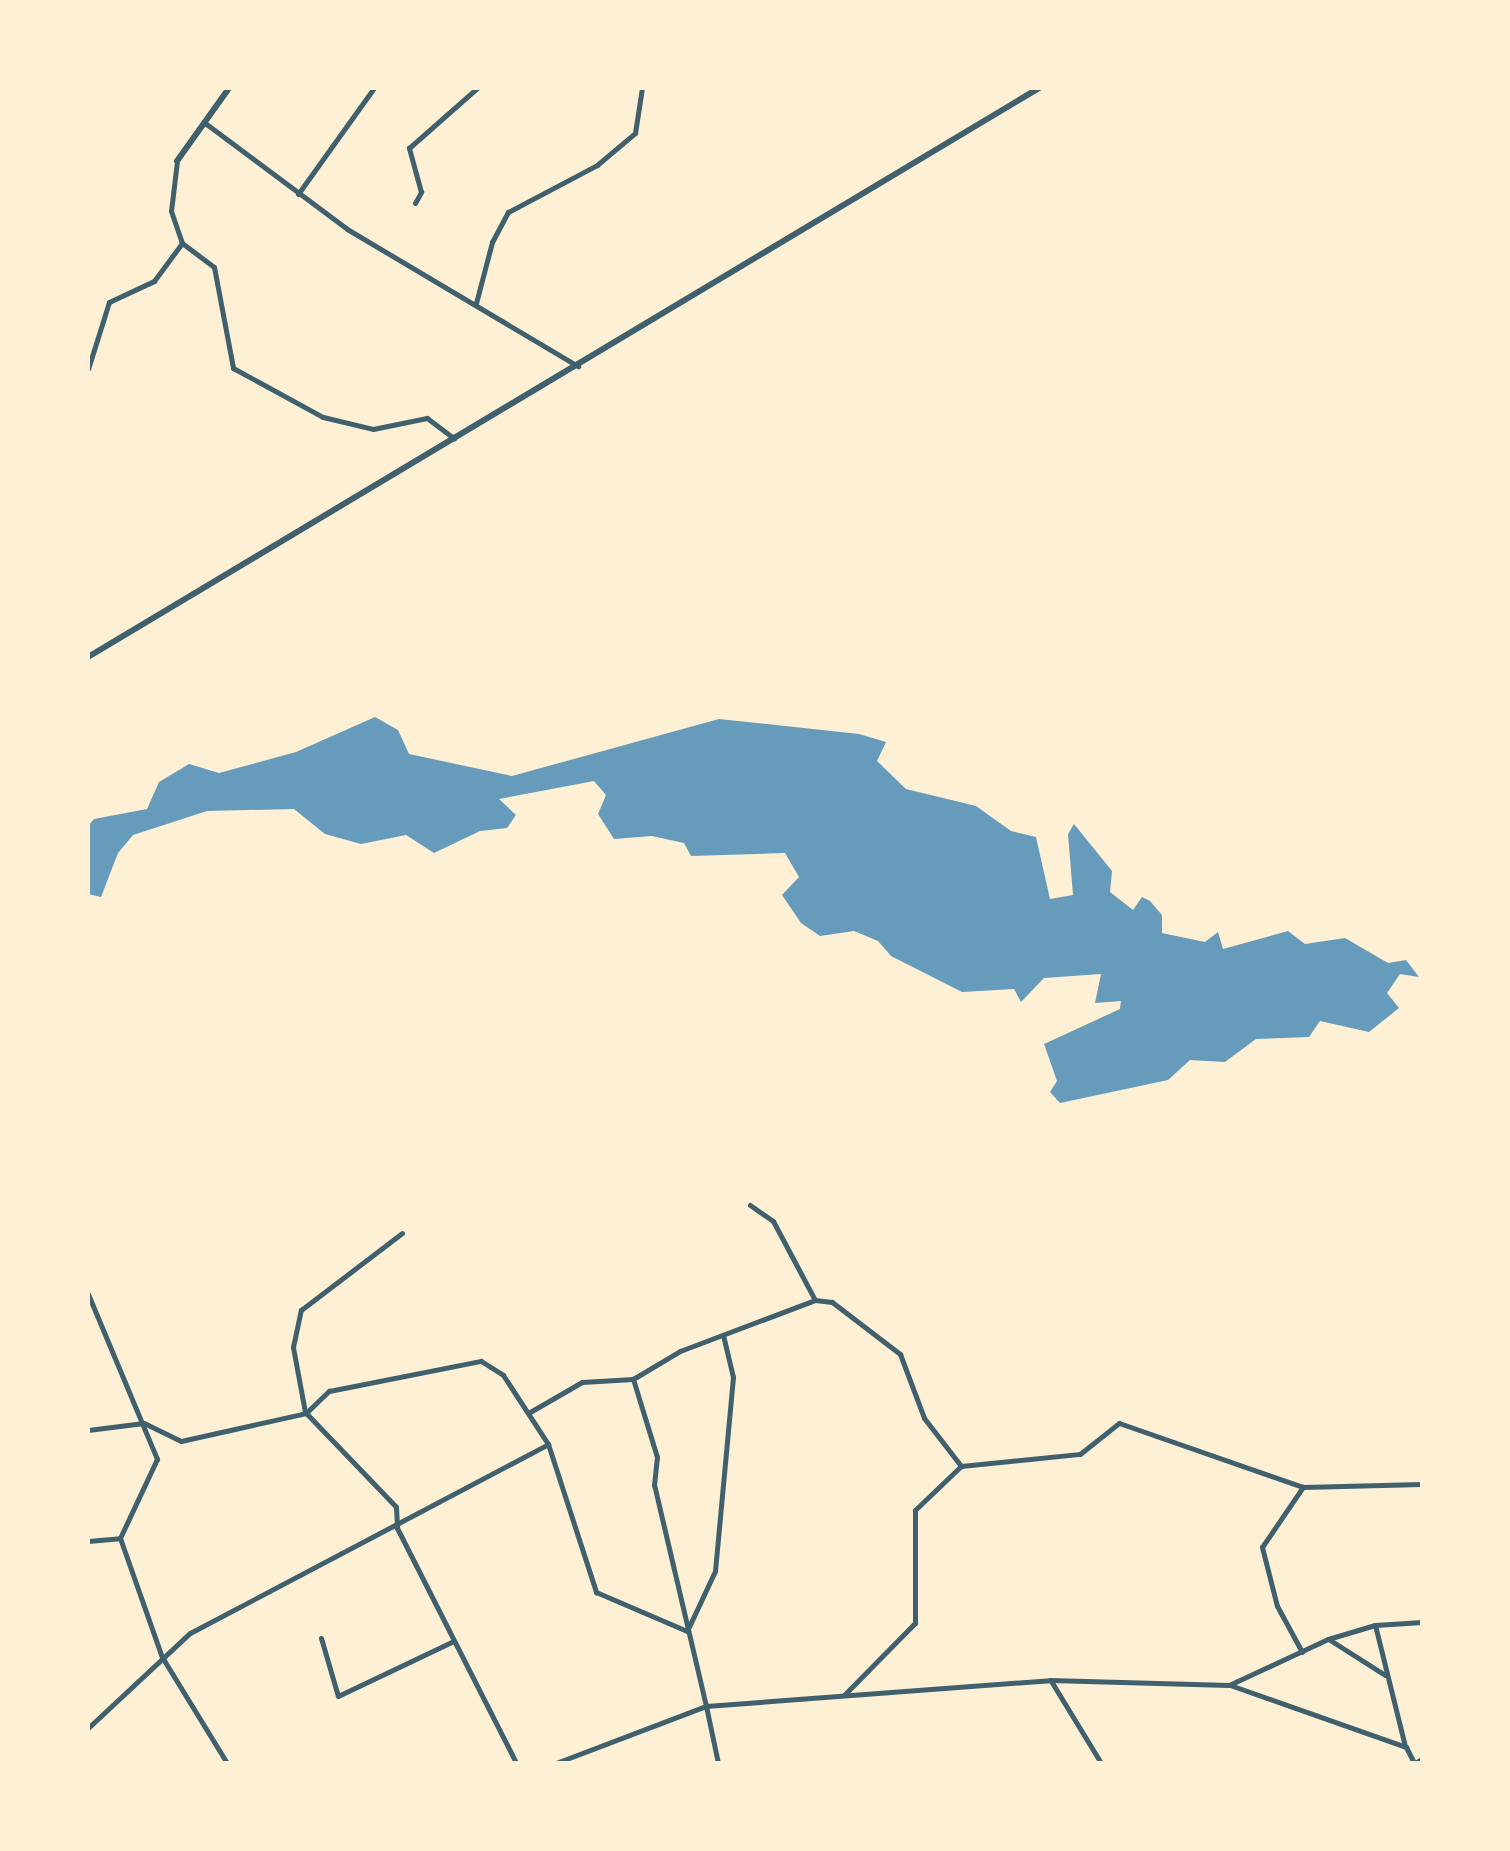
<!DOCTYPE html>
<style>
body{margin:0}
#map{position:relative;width:1510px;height:1851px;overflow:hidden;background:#fdf0d5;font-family:Overpass,sans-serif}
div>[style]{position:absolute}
.water>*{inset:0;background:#669bbc}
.minor>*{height:5px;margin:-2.5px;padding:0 2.5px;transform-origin:2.5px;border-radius:2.5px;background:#3f606c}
.tertiary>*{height:6px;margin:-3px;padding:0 3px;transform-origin:3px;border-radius:3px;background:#3f606c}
span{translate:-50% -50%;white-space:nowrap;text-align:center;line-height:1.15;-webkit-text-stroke:6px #fdf0d5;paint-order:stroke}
.frame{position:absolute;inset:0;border:90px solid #fdf0d5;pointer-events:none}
</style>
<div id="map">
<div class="water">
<i style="clip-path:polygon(375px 717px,398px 730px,409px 754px,512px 776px,719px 719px,859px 734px,886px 742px,877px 761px,906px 789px,976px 806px,1011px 831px,1036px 837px,1050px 899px,1073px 895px,1068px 834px,1074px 824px,1112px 871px,1110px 892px,1133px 910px,1142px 897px,1150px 901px,1162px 915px,1162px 933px,1205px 942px,1218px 932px,1223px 949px,1288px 931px,1305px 944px,1345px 938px,1388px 963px,1406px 960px,1419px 977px,1400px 974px,1387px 993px,1399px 1008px,1369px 1032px,1320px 1021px,1309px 1037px,1256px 1039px,1225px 1062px,1190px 1060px,1168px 1080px,1060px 1103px,1050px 1092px,1057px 1081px,1044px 1044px,1120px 1009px,1121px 1001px,1095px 1003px,1101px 974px,1044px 978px,1021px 1002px,1014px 989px,962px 992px,891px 956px,878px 941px,854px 931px,820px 936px,801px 923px,782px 895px,799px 877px,785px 853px,691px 856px,684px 843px,652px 836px,614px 839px,598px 814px,606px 795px,594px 781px,499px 799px,516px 815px,507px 828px,480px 831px,434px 853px,406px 835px,361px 844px,325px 834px,294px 809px,207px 811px,133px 835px,118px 853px,101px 897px,88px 894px,88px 826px,94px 819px,147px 809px,159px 782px,189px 764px,219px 773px,296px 752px)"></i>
</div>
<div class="minor">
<i style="left:205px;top:123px;width:177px;rotate:36.7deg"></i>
<i style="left:347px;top:229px;width:269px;rotate:30.7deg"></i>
<i style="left:177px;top:161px;width:50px;rotate:96.8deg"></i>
<i style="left:171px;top:211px;width:34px;rotate:71deg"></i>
<i style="left:182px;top:243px;width:40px;rotate:37deg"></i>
<i style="left:214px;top:267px;width:103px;rotate:79.3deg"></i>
<i style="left:233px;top:368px;width:102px;rotate:28.6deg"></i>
<i style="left:323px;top:417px;width:51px;rotate:13.5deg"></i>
<i style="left:373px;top:429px;width:55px;rotate:-11.5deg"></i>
<i style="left:427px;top:418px;width:34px;rotate:37deg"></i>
<i style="left:298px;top:194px;width:130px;rotate:-54.4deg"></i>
<i style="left:415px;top:203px;width:13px;rotate:-61deg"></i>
<i style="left:421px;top:192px;width:46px;rotate:-105.3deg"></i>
<i style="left:409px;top:148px;width:91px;rotate:-41.4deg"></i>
<i style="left:476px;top:303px;width:63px;rotate:-75.3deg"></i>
<i style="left:492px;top:242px;width:34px;rotate:-62deg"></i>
<i style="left:508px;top:212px;width:101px;rotate:-27.8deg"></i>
<i style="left:597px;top:165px;width:50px;rotate:-40.1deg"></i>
<i style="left:635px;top:133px;width:46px;rotate:-81.2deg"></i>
<i style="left:88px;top:369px;width:70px;rotate:-72.6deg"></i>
<i style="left:109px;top:302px;width:50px;rotate:-25deg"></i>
<i style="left:154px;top:281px;width:47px;rotate:-53.6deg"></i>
<i style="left:750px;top:1205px;width:28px;rotate:35deg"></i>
<i style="left:773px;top:1221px;width:89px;rotate:62deg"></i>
<i style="left:88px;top:1294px;width:179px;rotate:67.3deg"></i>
<i style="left:157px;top:1459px;width:87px;rotate:115.1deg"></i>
<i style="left:120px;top:1538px;width:126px;rotate:70.6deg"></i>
<i style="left:162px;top:1657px;width:124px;rotate:58.5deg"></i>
<i style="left:305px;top:1412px;width:66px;rotate:-100.5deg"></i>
<i style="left:293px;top:1347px;width:38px;rotate:-78deg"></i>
<i style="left:301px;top:1310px;width:127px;rotate:-37.3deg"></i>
<i style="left:530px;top:1412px;width:60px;rotate:-30deg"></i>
<i style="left:582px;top:1382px;width:51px;rotate:-3.4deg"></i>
<i style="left:633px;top:1379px;width:55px;rotate:-30.8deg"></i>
<i style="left:680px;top:1351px;width:144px;rotate:-20.7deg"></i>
<i style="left:815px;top:1300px;width:17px;rotate:7deg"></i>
<i style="left:832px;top:1302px;width:86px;rotate:37.4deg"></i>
<i style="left:900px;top:1354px;width:68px;rotate:69.4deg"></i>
<i style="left:924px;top:1418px;width:61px;rotate:52.4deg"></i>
<i style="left:961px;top:1466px;width:120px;rotate:-5.8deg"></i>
<i style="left:1080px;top:1454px;width:50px;rotate:-38.5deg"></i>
<i style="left:1119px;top:1423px;width:195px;rotate:19.2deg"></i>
<i style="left:1303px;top:1487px;width:119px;rotate:-1.4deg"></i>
<i style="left:306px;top:1413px;width:32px;rotate:-44deg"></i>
<i style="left:329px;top:1391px;width:155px;rotate:-11.2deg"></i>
<i style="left:481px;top:1361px;width:26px;rotate:32deg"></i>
<i style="left:503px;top:1375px;width:82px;rotate:56.9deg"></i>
<i style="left:548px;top:1444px;width:156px;rotate:72deg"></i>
<i style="left:596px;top:1592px;width:99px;rotate:23.2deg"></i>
<i style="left:687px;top:1631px;width:66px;rotate:-65deg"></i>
<i style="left:715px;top:1571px;width:195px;rotate:-84.7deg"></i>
<i style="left:733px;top:1377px;width:43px;rotate:-103.4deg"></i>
<i style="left:306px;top:1413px;width:130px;rotate:46.2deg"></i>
<i style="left:396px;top:1507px;width:21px;rotate:87deg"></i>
<i style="left:397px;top:1528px;width:263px;rotate:63.1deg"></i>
<i style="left:88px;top:1430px;width:56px;rotate:-7.1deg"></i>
<i style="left:144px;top:1423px;width:41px;rotate:25.9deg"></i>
<i style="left:181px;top:1441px;width:128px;rotate:-12.6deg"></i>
<i style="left:88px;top:1541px;width:32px;rotate:-5deg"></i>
<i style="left:1375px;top:1625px;width:125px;rotate:76.1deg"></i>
<i style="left:321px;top:1638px;width:60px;rotate:73.7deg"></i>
<i style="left:338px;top:1696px;width:128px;rotate:-25.4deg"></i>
<i style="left:1330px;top:1640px;width:65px;rotate:32.5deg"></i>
<i style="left:1302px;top:1652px;width:52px;rotate:-118.5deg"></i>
<i style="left:1277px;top:1606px;width:61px;rotate:-104.3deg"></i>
<i style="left:1262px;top:1547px;width:73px;rotate:-55.7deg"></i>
<i style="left:1051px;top:1681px;width:96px;rotate:58.6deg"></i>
<i style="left:1230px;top:1685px;width:187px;rotate:19.4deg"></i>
<i style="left:1406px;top:1747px;width:18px;rotate:63deg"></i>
<i style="left:844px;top:1695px;width:101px;rotate:-45.4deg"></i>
<i style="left:915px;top:1623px;width:113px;rotate:-90deg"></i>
<i style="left:915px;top:1510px;width:64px;rotate:-43.7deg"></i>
<i style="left:88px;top:1728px;width:139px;rotate:-43deg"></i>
<i style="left:190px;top:1633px;width:405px;rotate:-27.8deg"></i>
<i style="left:556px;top:1763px;width:160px;rotate:-20.8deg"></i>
<i style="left:706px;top:1706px;width:227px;rotate:-103.2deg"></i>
<i style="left:654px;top:1485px;width:28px;rotate:-84deg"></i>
<i style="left:657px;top:1457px;width:82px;rotate:-107.1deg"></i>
<i style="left:718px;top:1763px;width:58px;rotate:-101.9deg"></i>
<i style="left:706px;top:1706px;width:345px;rotate:-4.3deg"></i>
<i style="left:1050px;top:1680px;width:179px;rotate:1.6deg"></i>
<i style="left:1229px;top:1685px;width:109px;rotate:-24.9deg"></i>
<i style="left:1328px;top:1639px;width:49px;rotate:-16.6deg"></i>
<i style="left:1375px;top:1625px;width:47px;rotate:-3.7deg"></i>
<i style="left:1415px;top:1763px;width:8px;rotate:-30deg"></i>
</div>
<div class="tertiary">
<i style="left:177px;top:161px;width:90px;rotate:-54.5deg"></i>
<i style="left:88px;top:657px;width:1108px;rotate:-30.89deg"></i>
</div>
<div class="frame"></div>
</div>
